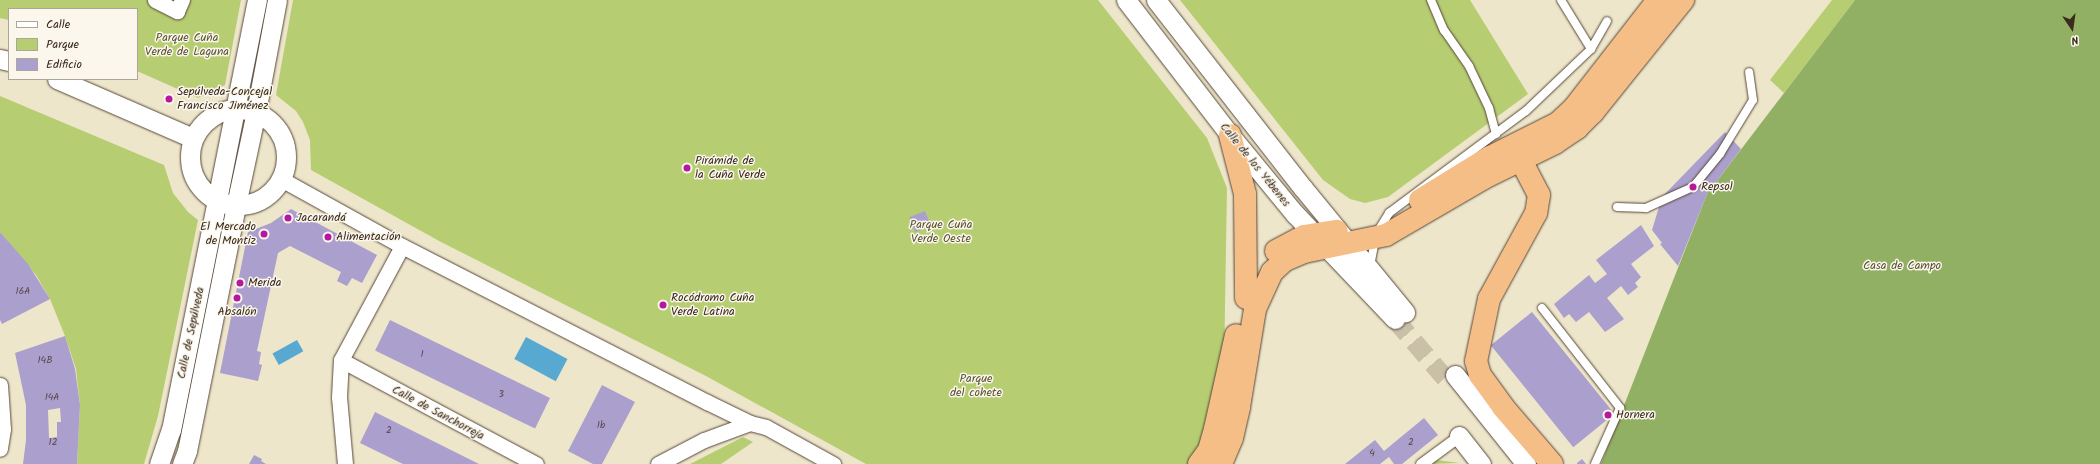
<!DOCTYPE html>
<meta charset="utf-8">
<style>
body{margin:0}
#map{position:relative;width:2100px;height:464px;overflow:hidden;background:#eee6ca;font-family:Kalam,sans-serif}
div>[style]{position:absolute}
.green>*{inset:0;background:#b7cd72}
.forest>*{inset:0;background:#91b064}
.water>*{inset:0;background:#57a9d2;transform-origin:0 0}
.building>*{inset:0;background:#ab9fcd;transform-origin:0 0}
.tertiary-tunnel>*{height:19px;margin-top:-9.5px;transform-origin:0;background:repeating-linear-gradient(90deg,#cac0a8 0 19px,transparent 0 29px)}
.roads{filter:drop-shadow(0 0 1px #564638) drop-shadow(0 0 1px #564638)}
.service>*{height:8px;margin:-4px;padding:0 4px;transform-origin:4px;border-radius:4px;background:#fff}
.pedestrian>*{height:11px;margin:-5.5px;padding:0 5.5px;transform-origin:5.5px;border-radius:5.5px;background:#fff}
.minor>*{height:15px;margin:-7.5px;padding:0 7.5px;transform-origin:7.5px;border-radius:7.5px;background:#fff}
.tertiary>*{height:19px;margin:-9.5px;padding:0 9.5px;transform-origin:9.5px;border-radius:9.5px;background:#fff}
.tertiary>.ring{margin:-9.5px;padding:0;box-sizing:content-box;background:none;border:19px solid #fff;border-radius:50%}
.motorway>*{height:22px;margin:-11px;padding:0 11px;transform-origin:11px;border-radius:11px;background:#f6be87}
.dots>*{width:11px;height:11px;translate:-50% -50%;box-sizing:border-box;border:2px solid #fbf7ec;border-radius:50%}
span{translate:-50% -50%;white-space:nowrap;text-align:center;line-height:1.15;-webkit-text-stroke:3px #fbf7ec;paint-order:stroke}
.number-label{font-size:10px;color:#57474a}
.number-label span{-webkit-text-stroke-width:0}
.park-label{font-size:12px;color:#5a5333}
.poi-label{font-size:12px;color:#3b2a1e}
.left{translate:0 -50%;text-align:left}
.right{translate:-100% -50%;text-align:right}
.street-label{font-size:12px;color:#3b2a1e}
.legend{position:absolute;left:8px;top:8px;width:130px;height:72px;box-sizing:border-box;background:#fbf7ec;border:1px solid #aea59a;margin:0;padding:5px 7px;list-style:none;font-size:12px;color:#3b2a1e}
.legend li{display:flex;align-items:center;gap:8px;height:20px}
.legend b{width:20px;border:1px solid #aea59a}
.north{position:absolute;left:2052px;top:8px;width:40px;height:40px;-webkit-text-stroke:3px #fbf7ec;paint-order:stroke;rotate:167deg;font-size:11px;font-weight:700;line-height:16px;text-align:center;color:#3b2a1e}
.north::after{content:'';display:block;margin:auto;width:14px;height:18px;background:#3b2a1e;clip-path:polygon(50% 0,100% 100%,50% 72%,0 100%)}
</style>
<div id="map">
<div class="green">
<i style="clip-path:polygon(0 0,241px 0,225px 85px,198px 98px,137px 71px,137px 9px,9px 9px,9px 20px,0 18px)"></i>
<i style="clip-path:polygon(293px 0,1098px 0,1207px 138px,1227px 188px,1223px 427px,1196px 464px,866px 464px,706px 376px,441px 242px,311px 170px,310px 140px,303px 122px,296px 111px,276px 95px)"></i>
<i style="clip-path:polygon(1180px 0,1470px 0,1528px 94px,1388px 197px,1365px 203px,1350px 199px,1323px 180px)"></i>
<i style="clip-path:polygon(1832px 0,1855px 0,1784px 93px,1770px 80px)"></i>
<i style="clip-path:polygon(0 96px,164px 165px,173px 193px,188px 212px,198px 220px,158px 416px,144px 464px,77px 464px,80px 405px,76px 369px,65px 336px,50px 299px,36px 275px,0 232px)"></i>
<i style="clip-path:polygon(743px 437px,753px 442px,721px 464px,690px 464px)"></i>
<i style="clip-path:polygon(1436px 460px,1460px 463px,1431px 464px)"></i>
</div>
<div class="forest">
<i style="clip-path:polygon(1855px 0,2100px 0,2100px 464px,1601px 464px,1707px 194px)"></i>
</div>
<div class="water">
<i style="left:526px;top:337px;width:47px;height:25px;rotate:28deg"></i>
<i style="left:297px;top:340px;width:13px;height:28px;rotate:61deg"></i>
</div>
<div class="building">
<i style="clip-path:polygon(1725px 132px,1741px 149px,1707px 194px,1678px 266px,1660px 244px,1662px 243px,1652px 230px,1662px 197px)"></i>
<i style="clip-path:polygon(291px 209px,377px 255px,362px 283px,352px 278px,347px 286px,337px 281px,341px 272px,290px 246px,278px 253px,257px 351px,261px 352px,259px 364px,262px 365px,258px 381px,220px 373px,248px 232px,271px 223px)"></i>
<i style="left:925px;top:211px;width:16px;height:17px;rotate:68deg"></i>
<i style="clip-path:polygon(1641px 225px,1654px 246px,1631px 264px,1641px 277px,1635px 283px,1638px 287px,1628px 295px,1621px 286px,1607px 298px,1624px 319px,1605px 332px,1589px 312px,1576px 322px,1569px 314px,1564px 318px,1554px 304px,1589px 275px,1595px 283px,1607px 274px,1596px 260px)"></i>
<i style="clip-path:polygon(0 232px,28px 264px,50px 299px,2px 324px,0 320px)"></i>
<i style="left:1532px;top:312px;width:131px;height:53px;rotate:51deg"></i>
<i style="left:390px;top:320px;width:178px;height:34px;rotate:26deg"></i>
<i style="clip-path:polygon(evenodd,65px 336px,75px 369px,80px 405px,77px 464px,23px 464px,26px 440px,26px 405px,15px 353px,65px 336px,60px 408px,61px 422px,57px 422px,57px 437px,49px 438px,48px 410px,60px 408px)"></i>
<i style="clip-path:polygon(602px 385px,635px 402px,602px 464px,593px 464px,568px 451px)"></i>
<i style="clip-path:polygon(375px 412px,479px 464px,403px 464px,360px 443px)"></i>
<i style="clip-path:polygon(1424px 418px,1438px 435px,1402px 464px,1394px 464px,1389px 457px,1380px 464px,1345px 464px,1375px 440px,1384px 451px)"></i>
<i style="clip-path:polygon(254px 455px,262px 459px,261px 461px,266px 464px,249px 464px)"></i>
<i style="clip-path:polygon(1582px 459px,1586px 464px,1577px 464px,1577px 463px)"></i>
</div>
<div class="tertiary-tunnel">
<i style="left:1395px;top:319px;width:82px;rotate:49.5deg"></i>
</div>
<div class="roads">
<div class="service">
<i style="left:1431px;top:0;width:33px;rotate:67deg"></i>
<i style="left:1444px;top:30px;width:44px;rotate:55.2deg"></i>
<i style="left:1469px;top:66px;width:47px;rotate:64.5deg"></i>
<i style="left:1489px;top:108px;width:27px;rotate:75deg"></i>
<i style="left:1591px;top:49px;width:32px;rotate:-60deg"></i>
<i style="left:1617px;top:207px;width:29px;rotate:2deg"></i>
<i style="left:1646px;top:208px;width:51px;rotate:-24.1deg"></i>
<i style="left:1693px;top:187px;width:43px;rotate:-50.7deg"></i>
<i style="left:1720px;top:154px;width:63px;rotate:-58.6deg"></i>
<i style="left:1753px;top:100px;width:28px;rotate:-98deg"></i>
<i style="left:1370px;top:266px;width:33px;rotate:-79deg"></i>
<i style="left:1376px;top:234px;width:25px;rotate:-58deg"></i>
<i style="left:1389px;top:213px;width:171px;rotate:-36.7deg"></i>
<i style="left:1526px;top:111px;width:90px;rotate:-43.6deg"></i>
<i style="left:1591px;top:49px;width:57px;rotate:-121.5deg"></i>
<i style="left:1542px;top:308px;width:127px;rotate:52deg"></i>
<i style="left:1620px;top:408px;width:61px;rotate:114.1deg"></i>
</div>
<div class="pedestrian">
<i style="left:1421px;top:464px;width:47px;rotate:-36.4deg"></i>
</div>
<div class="minor">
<i style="left:155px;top:0;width:25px;rotate:27deg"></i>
<i style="left:177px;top:11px;width:12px;rotate:-66deg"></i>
<i style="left:281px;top:179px;width:138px;rotate:29deg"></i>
<i style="left:402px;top:246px;width:343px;rotate:27.1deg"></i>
<i style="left:707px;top:402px;width:48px;rotate:26deg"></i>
<i style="left:750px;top:423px;width:16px;rotate:14deg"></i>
<i style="left:766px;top:427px;width:77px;rotate:28.9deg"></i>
<i style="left:341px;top:360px;width:221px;rotate:28.1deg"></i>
<i style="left:0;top:385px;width:44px;rotate:86.1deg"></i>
<i style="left:3px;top:429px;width:20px;rotate:99deg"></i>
<i style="left:345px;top:464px;width:67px;rotate:-95.1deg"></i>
<i style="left:339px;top:397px;width:37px;rotate:-87deg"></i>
<i style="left:341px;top:360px;width:129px;rotate:-61.8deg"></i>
<i style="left:658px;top:464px;width:52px;rotate:-27.6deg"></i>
<i style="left:704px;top:440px;width:49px;rotate:-20.3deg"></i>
</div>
<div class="tertiary">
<i style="left:1126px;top:0;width:170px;rotate:52.4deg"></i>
<i style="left:1230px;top:135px;width:102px;rotate:50.6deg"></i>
<i style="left:1295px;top:214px;width:145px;rotate:46.4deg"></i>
<i style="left:1156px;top:0;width:239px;rotate:52deg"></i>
<i style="left:1303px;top:188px;width:161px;rotate:50.6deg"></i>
<i style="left:0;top:59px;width:9px;rotate:13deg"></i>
<i style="left:57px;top:79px;width:148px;rotate:23.5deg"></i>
<i class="ring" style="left:190px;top:109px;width:77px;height:77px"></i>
<i style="left:1455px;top:375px;width:114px;rotate:51.4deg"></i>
<i style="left:1459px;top:436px;width:36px;rotate:52deg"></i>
<i style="left:159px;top:464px;width:36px;rotate:-71deg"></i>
<i style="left:171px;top:430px;width:439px;rotate:-78.7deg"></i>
<i style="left:182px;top:464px;width:14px;rotate:-69deg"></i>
<i style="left:187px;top:451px;width:251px;rotate:-78.7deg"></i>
<i style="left:236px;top:205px;width:95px;rotate:-77.9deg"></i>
<i style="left:256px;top:112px;width:114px;rotate:-79.4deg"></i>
</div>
<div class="motorway">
<i style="left:1230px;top:135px;width:61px;rotate:75.7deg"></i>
<i style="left:1245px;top:194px;width:104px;rotate:89.4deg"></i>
<i style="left:1514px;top:147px;width:54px;rotate:62.5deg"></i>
<i style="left:1539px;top:195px;width:18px;rotate:99deg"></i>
<i style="left:1536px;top:213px;width:98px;rotate:118.7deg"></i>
<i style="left:1489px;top:299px;width:63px;rotate:101.8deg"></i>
<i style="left:1476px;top:361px;width:15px;rotate:74deg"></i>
<i style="left:1480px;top:375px;width:39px;rotate:54deg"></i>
<i style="left:1503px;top:407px;width:75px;rotate:49.3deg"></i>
<i style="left:1420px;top:200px;width:82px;rotate:-31.6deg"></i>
<i style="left:1490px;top:157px;width:76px;rotate:-26.6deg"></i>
<i style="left:1558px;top:123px;width:22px;rotate:-43deg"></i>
<i style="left:1574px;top:108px;width:137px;rotate:-52.1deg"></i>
<i style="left:1276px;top:251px;width:32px;rotate:-28deg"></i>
<i style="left:1304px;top:236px;width:33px;rotate:-9deg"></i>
<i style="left:1199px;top:464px;width:17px;rotate:-54deg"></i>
<i style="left:1209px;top:450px;width:22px;rotate:-74deg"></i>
<i style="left:1215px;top:429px;width:96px;rotate:-77.4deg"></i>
<i style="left:1221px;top:464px;width:28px;rotate:-67deg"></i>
<i style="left:1232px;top:438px;width:32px;rotate:-77deg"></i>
<i style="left:1239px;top:407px;width:99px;rotate:-80.7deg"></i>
<i style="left:1255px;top:309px;width:41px;rotate:-65.3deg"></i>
<i style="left:1272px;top:272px;width:18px;rotate:-43deg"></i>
<i style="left:1285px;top:260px;width:21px;rotate:-23deg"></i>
<i style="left:1304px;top:252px;width:84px;rotate:-11.7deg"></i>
<i style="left:1386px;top:235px;width:113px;rotate:-30.2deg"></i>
<i style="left:1484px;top:178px;width:79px;rotate:-26.2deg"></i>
<i style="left:1555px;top:143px;width:27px;rotate:-34deg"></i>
<i style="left:1577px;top:128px;width:23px;rotate:-45deg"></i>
<i style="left:1593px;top:112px;width:144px;rotate:-51.2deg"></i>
</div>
</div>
<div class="dots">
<i style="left:169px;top:99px;background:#b5179e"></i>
<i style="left:687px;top:168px;background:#b5179e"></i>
<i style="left:1693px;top:187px;background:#b5179e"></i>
<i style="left:288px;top:218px;background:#b5179e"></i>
<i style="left:264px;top:234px;background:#b5179e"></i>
<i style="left:328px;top:237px;background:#b5179e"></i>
<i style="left:240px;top:283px;background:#b5179e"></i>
<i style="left:237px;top:298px;background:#b5179e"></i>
<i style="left:663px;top:305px;background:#b5179e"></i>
<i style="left:1608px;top:415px;background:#b5179e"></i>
</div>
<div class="number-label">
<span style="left:23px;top:292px">16A</span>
<span style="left:422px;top:355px">1</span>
<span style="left:45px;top:361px">14B</span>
<span style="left:501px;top:395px">3</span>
<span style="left:52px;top:398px">14A</span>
<span style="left:601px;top:426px">1b</span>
<span style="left:389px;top:431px">2</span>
<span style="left:53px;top:443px">12</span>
<span style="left:1411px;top:443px">2</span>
<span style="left:1372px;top:454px">4</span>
</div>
<div class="park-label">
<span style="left:187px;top:45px">Parque Cuña<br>Verde de Laguna</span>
<span style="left:941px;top:232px">Parque Cuña<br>Verde Oeste</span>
<span style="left:1902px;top:266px">Casa de Campo</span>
<span style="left:976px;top:386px">Parque<br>del cohete</span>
</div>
<div class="poi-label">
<span class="left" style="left:177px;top:99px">Sepúlveda-Concejal<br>Francisco Jiménez</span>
<span class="left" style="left:695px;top:168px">Pirámide de<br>la Cuña Verde</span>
<span class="left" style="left:1701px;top:187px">Repsol</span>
<span class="left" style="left:296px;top:218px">Jacarandá</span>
<span class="right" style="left:256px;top:234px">El Mercado<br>de Montiz</span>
<span class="left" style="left:336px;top:237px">Alimentación</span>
<span class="left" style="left:248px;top:283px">Merida</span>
<span class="left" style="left:671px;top:305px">Rocódromo Cuña<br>Verde Latina</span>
<span style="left:237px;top:312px">Absalón</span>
<span class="left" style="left:1616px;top:415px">Hornera</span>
</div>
<div class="street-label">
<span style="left:1255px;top:165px;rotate:51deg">Calle de los Yébenes</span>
<span style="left:191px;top:333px;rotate:-78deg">Calle de Sepúlveda</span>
<span style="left:438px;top:413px;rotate:28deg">Calle de Sanchorreja</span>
</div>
<ul class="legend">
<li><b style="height:5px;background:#fff"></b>Calle</li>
<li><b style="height:11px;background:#b7cd72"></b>Parque</li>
<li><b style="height:11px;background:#ab9fcd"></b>Edificio</li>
</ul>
<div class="north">N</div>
</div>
